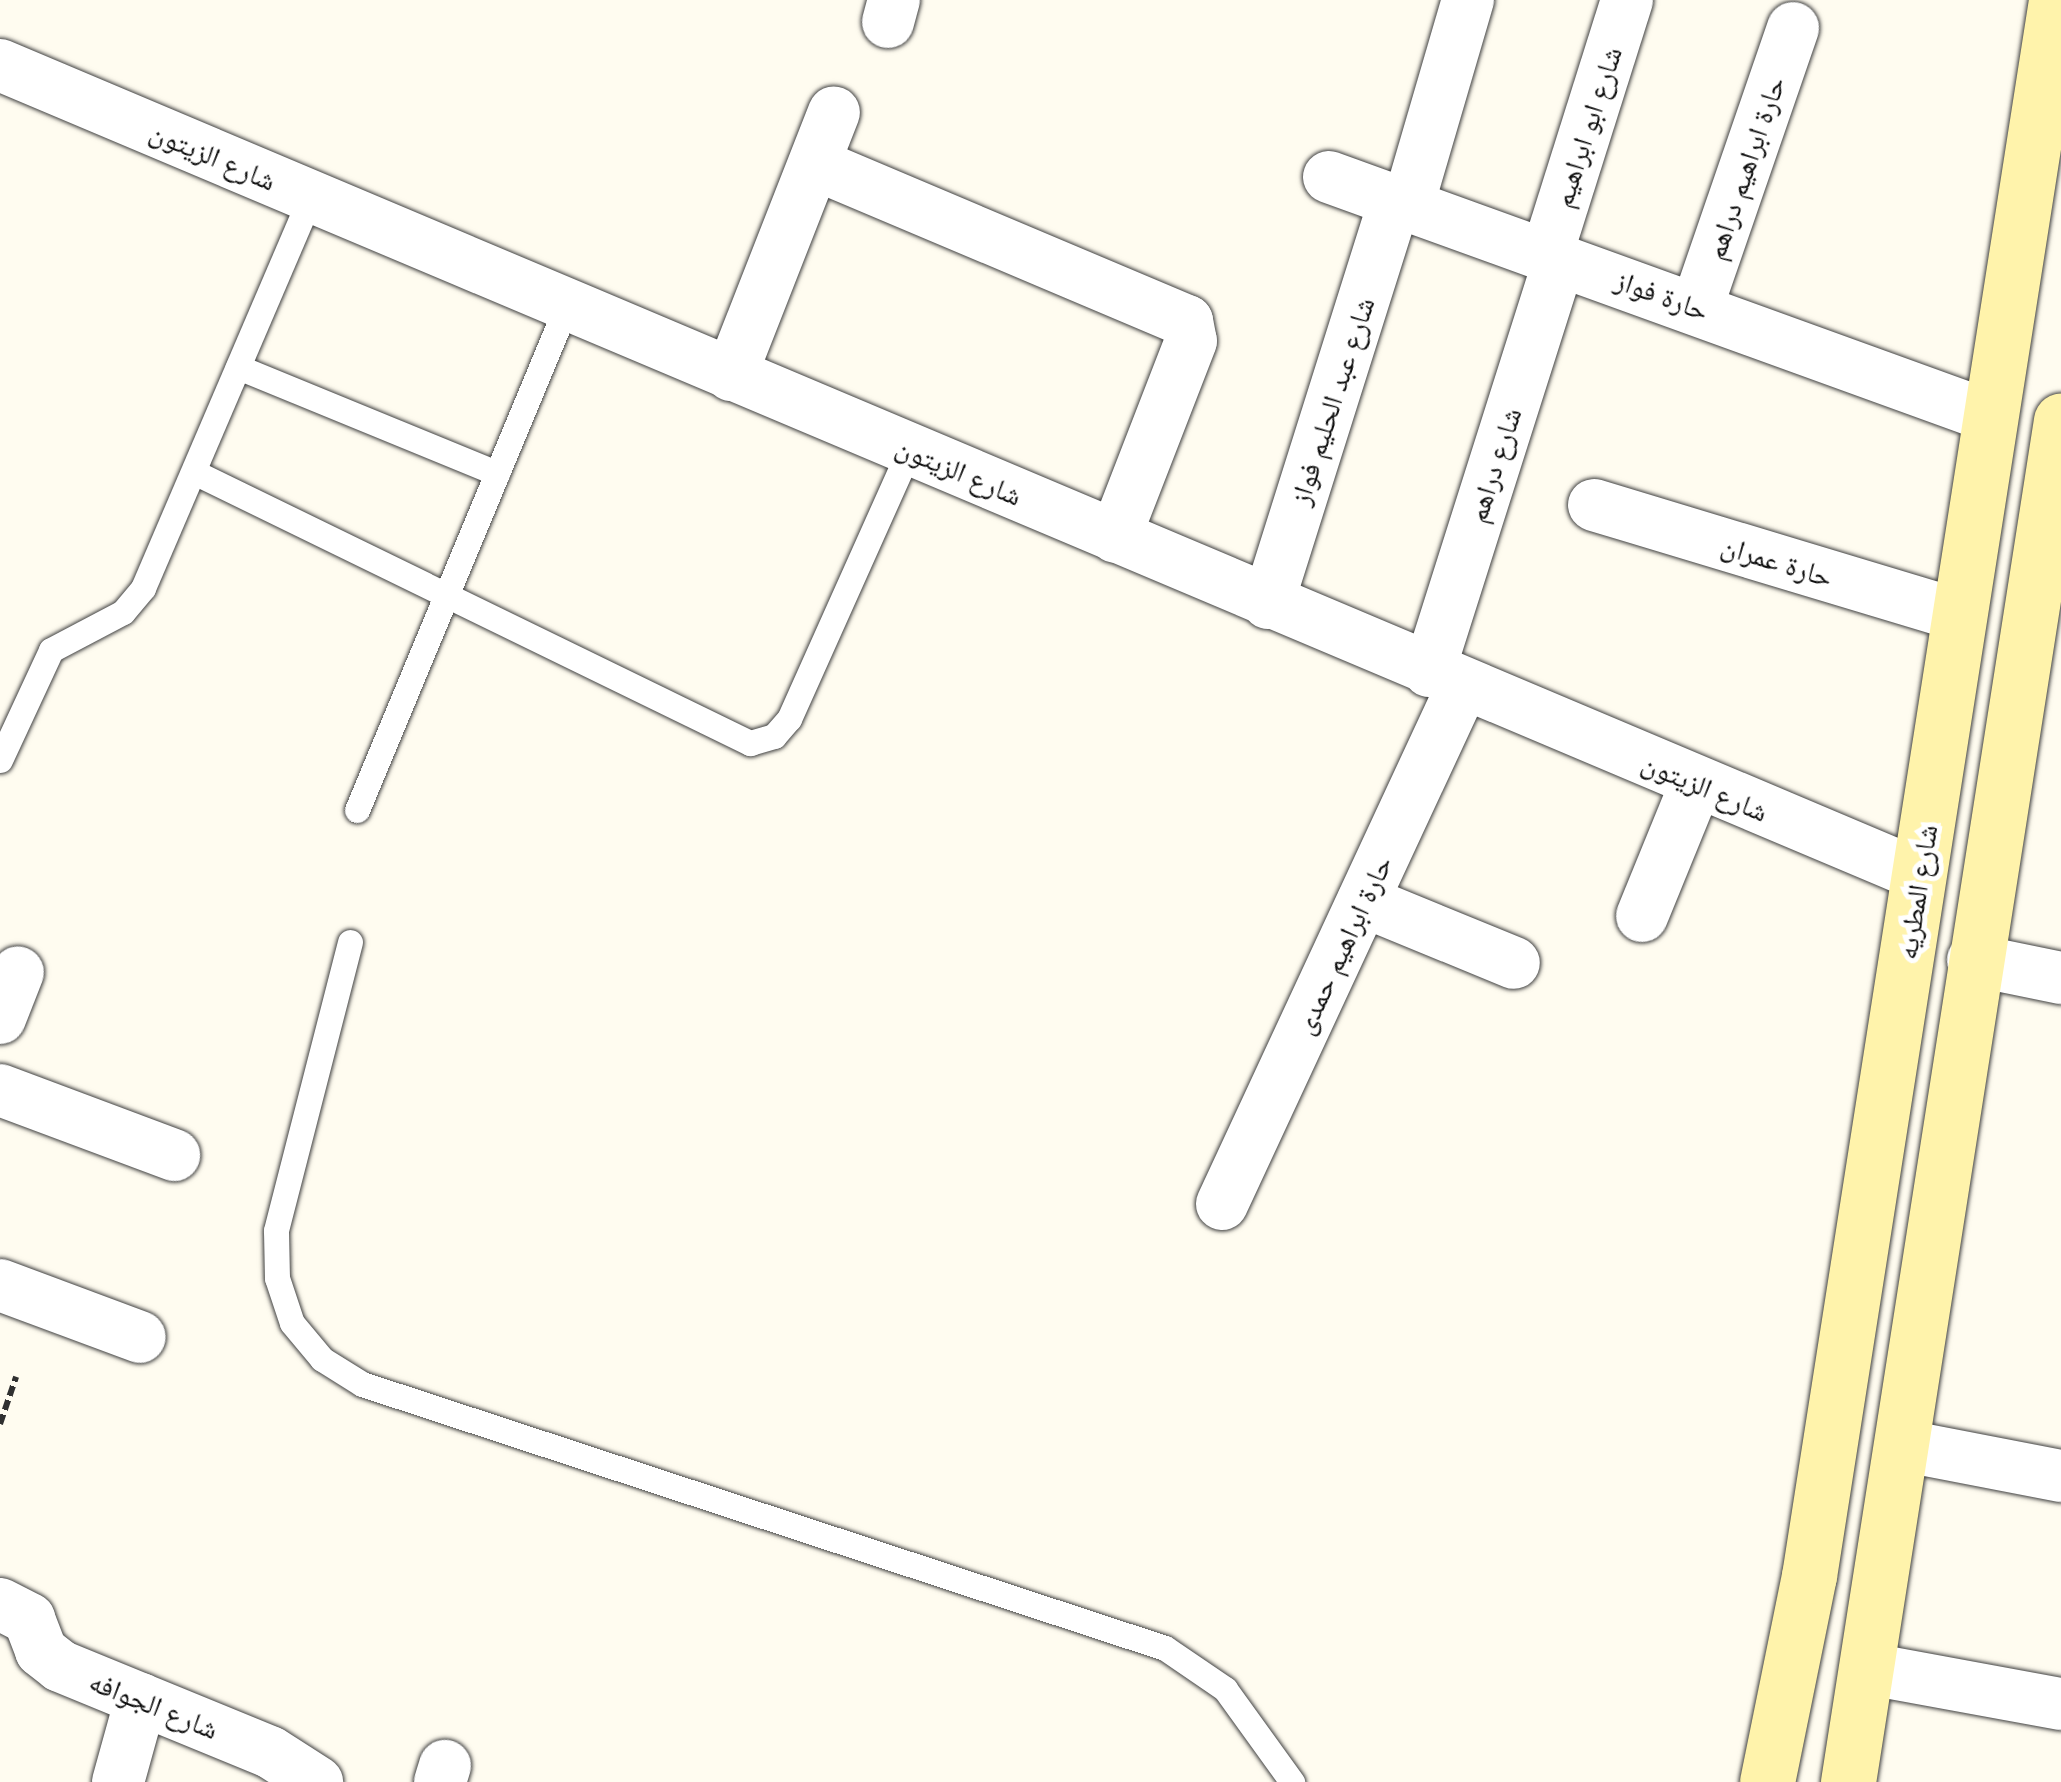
<!DOCTYPE html>
<meta charset="utf-8">
<style>
body{margin:0}
#map{position:relative;width:2061px;height:1782px;overflow:hidden;background:#fffcf0;font-family:Lora,"Noto Naskh Arabic",serif}
div>[style]{position:absolute}
.path>*{height:6px;margin-top:-3px;transform-origin:0;background:repeating-linear-gradient(90deg,#303030 0 10px,transparent 0 15px)}
.roads{filter:drop-shadow(0 0 2px #414141) drop-shadow(0 0 2px #414141)}
.lane>*{height:25px;margin:-12.5px;padding:0 12.5px;transform-origin:12.5px;border-radius:12.5px;background:#fff}
.street>*{height:52px;margin:-26px;padding:0 26px;transform-origin:26px;border-radius:26px;background:#fff}
.secondary>*{height:55px;margin:-27.5px;padding:0 27.5px;transform-origin:27.5px;border-radius:27.5px;background:#fff3ab}
span{translate:-50% -50%;white-space:nowrap;text-align:center;line-height:1.15;-webkit-text-stroke:10px #fff;paint-order:stroke}
.street-label{font-size:28px;color:#0e0e0e}
</style>
<div id="map">
<div class="path">
<i style="left:0;top:1424px;width:50px;rotate:-71.2deg"></i>
</div>
<div class="roads">
<div class="lane">
<i style="left:238px;top:367px;width:280px;rotate:22.3deg"></i>
<i style="left:194px;top:472px;width:619px;rotate:25.99deg"></i>
<i style="left:750px;top:743px;width:25px;rotate:-16deg"></i>
<i style="left:774px;top:736px;width:23px;rotate:-49deg"></i>
<i style="left:789px;top:719px;width:296px;rotate:-65.9deg"></i>
<i style="left:0;top:760px;width:121px;rotate:-65.1deg"></i>
<i style="left:51px;top:650px;width:81px;rotate:-27.8deg"></i>
<i style="left:123px;top:612px;width:31px;rotate:-50deg"></i>
<i style="left:143px;top:588px;width:424px;rotate:-66.8deg"></i>
<i style="left:357px;top:810px;width:547px;rotate:-67.42deg"></i>
<i style="left:350px;top:942px;width:298px;rotate:104.4deg"></i>
<i style="left:276px;top:1231px;width:47px;rotate:88.8deg"></i>
<i style="left:277px;top:1278px;width:47px;rotate:71.6deg"></i>
<i style="left:292px;top:1323px;width:47px;rotate:50.2deg"></i>
<i style="left:322px;top:1359px;width:47px;rotate:32deg"></i>
<i style="left:362px;top:1384px;width:845px;rotate:18.2deg"></i>
<i style="left:1165px;top:1648px;width:73px;rotate:34.3deg"></i>
<i style="left:1225px;top:1689px;width:115px;rotate:54.2deg"></i>
</div>
<div class="street">
<i style="left:888px;top:22px;width:23px;rotate:-75deg"></i>
<i style="left:0;top:65px;width:2083px;rotate:22.88deg"></i>
<i style="left:815px;top:164px;width:404px;rotate:22.9deg"></i>
<i style="left:1187px;top:321px;width:20px;rotate:79deg"></i>
<i style="left:1191px;top:341px;width:210px;rotate:111.2deg"></i>
<i style="left:1329px;top:177px;width:705px;rotate:19.9deg"></i>
<i style="left:1408px;top:205px;width:214px;rotate:-73.7deg"></i>
<i style="left:1547px;top:254px;width:266px;rotate:-72.5deg"></i>
<i style="left:1697px;top:307px;width:295px;rotate:-71deg"></i>
<i style="left:731px;top:375px;width:282px;rotate:-68.6deg"></i>
<i style="left:1594px;top:505px;width:383px;rotate:16.8deg"></i>
<i style="left:1268px;top:603px;width:423px;rotate:-72.5deg"></i>
<i style="left:1429px;top:671px;width:433px;rotate:-72.4deg"></i>
<i style="left:1363px;top:901px;width:163px;rotate:22.3deg"></i>
<i style="left:1642px;top:916px;width:143px;rotate:-67.8deg"></i>
<i style="left:1973px;top:960px;width:90px;rotate:11.6deg"></i>
<i style="left:0;top:1018px;width:49px;rotate:-68.6deg"></i>
<i style="left:0;top:1090px;width:186px;rotate:20.5deg"></i>
<i style="left:1222px;top:1204px;width:572px;rotate:-65.09deg"></i>
<i style="left:0;top:1285px;width:149px;rotate:20.4deg"></i>
<i style="left:1905px;top:1446px;width:159px;rotate:10.9deg"></i>
<i style="left:0;top:1604px;width:33px;rotate:27deg"></i>
<i style="left:29px;top:1619px;width:34px;rotate:69deg"></i>
<i style="left:41px;top:1651px;width:24px;rotate:38deg"></i>
<i style="left:60px;top:1666px;width:227px;rotate:22.3deg"></i>
<i style="left:270px;top:1752px;width:56px;rotate:32.6deg"></i>
<i style="left:1870px;top:1669px;width:194px;rotate:10.4deg"></i>
<i style="left:118px;top:1782px;width:86px;rotate:-74.5deg"></i>
<i style="left:440px;top:1782px;width:17px;rotate:-73deg"></i>
</div>
<div class="secondary">
<i style="left:1767px;top:1782px;width:210px;rotate:-78.5deg"></i>
<i style="left:1809px;top:1576px;width:1595px;rotate:-81.09deg"></i>
<i style="left:1848px;top:1782px;width:1378px;rotate:-81.11deg"></i>
</div>
</div>
<div class="street-label">
<span style="left:1587px;top:127px;rotate:-72deg">شارع ابو ابراهيم</span>
<span style="left:213px;top:156px;rotate:23deg">شارع الزيتون</span>
<span style="left:1745px;top:168px;rotate:-71deg">حارة ابراهيم دراهم</span>
<span style="left:1662px;top:295px;rotate:20deg">حارة فواز</span>
<span style="left:1332px;top:401px;rotate:-72deg">شارع عبد الحليم فواز</span>
<span style="left:1494px;top:465px;rotate:-72deg">شارع دراهم</span>
<span style="left:959px;top:471px;rotate:23deg">شارع الزيتون</span>
<span style="left:1777px;top:561px;rotate:17deg">حارة عمران</span>
<span style="left:1705px;top:787px;rotate:23deg">شارع الزيتون</span>
<span style="left:1917px;top:892px;rotate:-81deg">شارع المطريه</span>
<span style="left:1343px;top:945px;rotate:-65deg">حارة ابراهيم حمدى</span>
<span style="left:154px;top:1705px;rotate:22deg">شارع الجوافه</span>
</div>
</div>
